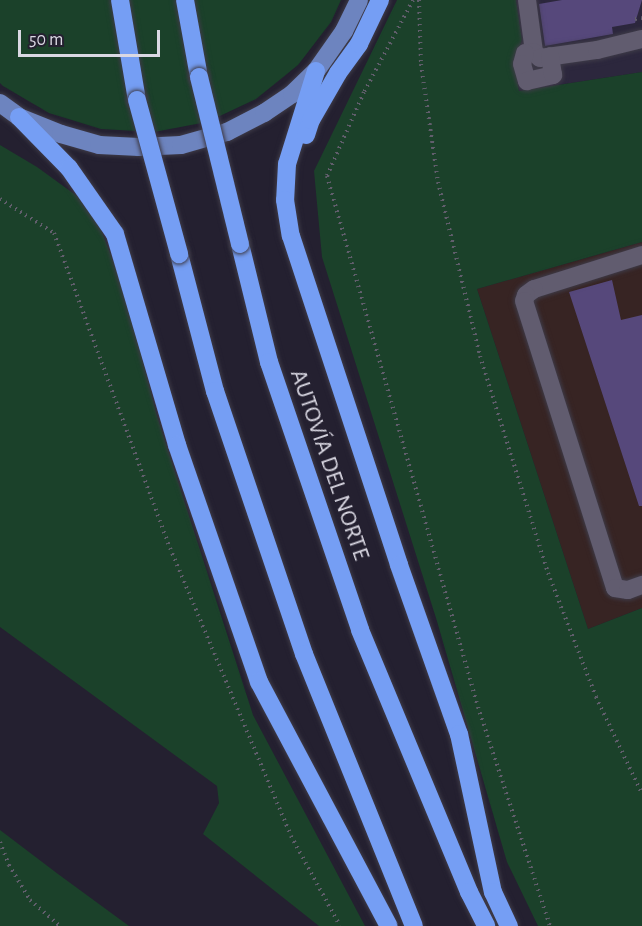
<!DOCTYPE html>
<meta charset="utf-8">
<style>
body{margin:0}
#map{position:relative;width:642px;height:926px;overflow:hidden;background:#242030;font-family:"Alegreya Sans",sans-serif}
div>[style]{position:absolute}
.built>*{inset:0;background:#2c273d}
.education>*{inset:0;background:#372423}
.green>*{inset:0;background:#1b412a}
.building>*{inset:0;background:#56487b}
.path>*{height:4px;margin-top:-2px;transform-origin:0;background:repeating-linear-gradient(90deg,#615e6c 0 1.5px,transparent 0 6px)}
.roads{filter:drop-shadow(0 0 2px #3e3b48) drop-shadow(0 0 2px #3e3b48)}
.minor>*{height:18px;margin:-9px;padding:0 9px;transform-origin:9px;border-radius:9px;background:#615c6f}
.major>*{height:18px;margin:-9px;padding:0 9px;transform-origin:9px;border-radius:9px;background:#6d84bf}
.highway>*{height:18px;margin:-9px;padding:0 9px;transform-origin:9px;border-radius:9px;background:#759ef4}
.bridges{filter:drop-shadow(0 0 2px #3e3b48) drop-shadow(0 0 2px #3e3b48)}
.highway-bridge>*{height:18px;margin:-9px;padding:0 9px;transform-origin:9px;border-radius:9px;background:#759ef4}
span{translate:-50% -50%;white-space:nowrap;text-align:center;line-height:1.15;-webkit-text-stroke:6px #242030;paint-order:stroke}
.street-label{font-size:24px;color:#dad8e3}
.scale{position:absolute;left:18px;top:30px;width:142px;height:27px;box-sizing:border-box;border:3px solid #dad8e3;border-top:0;padding-left:8px;font-size:18px;line-height:21px;white-space:nowrap;color:#dad8e3;-webkit-text-stroke:4px #242030;paint-order:stroke}
</style>
<div id="map">
<div class="built">
<i style="clip-path:polygon(516px 0,642px 0,642px 72px,519px 91px,514px 61px,522px 40px)"></i>
</div>
<div class="education">
<i style="clip-path:polygon(642px 242px,642px 608px,588px 629px,477px 289px)"></i>
</div>
<div class="green">
<i style="clip-path:polygon(0 0,341px 0,331px 22px,298px 65px,256px 99px,207px 122px,154px 132px,101px 129px,49px 113px,3px 86px,0 83px)"></i>
<i style="clip-path:polygon(397px 0,516px 0,522px 40px,514px 61px,519px 91px,642px 72px,642px 242px,477px 289px,588px 629px,642px 608px,642px 926px,538px 926px,507px 862px,436px 618px,322px 257px,314px 171px)"></i>
<i style="clip-path:polygon(0 145px,37px 167px,77px 196px,100px 227px,125px 292px,157px 416px,253px 715px,365px 926px,319px 926px,203px 834px,219px 803px,217px 786px,0 627px)"></i>
<i style="clip-path:polygon(0 830px,58px 874px,129px 926px,0 926px)"></i>
</div>
<div class="building">
<i style="clip-path:polygon(562px 0,642px 0,635px 23px,612px 27px,613px 34px,545px 46px,539px 4px)"></i>
<i style="clip-path:polygon(612px 280px,621px 320px,642px 315px,642px 506px,639px 506px,569px 292px)"></i>
</div>
<div class="path">
<i style="left:413px;top:0;width:104px;rotate:118deg"></i>
<i style="left:364px;top:92px;width:92px;rotate:113.8deg"></i>
<i style="left:327px;top:176px;width:552px;rotate:74.13deg"></i>
<i style="left:478px;top:707px;width:231px;rotate:71.8deg"></i>
<i style="left:419px;top:0;width:64px;rotate:88.2deg"></i>
<i style="left:421px;top:64px;width:119px;rotate:81.8deg"></i>
<i style="left:438px;top:182px;width:179px;rotate:76.4deg"></i>
<i style="left:480px;top:356px;width:227px;rotate:72.6deg"></i>
<i style="left:548px;top:573px;width:133px;rotate:68.8deg"></i>
<i style="left:596px;top:697px;width:107px;rotate:64.6deg"></i>
<i style="left:635px;top:19px;width:7px;rotate:-8deg"></i>
<i style="left:0;top:199px;width:64px;rotate:32.2deg"></i>
<i style="left:54px;top:233px;width:336px;rotate:69.8deg"></i>
<i style="left:170px;top:548px;width:312px;rotate:67.2deg"></i>
<i style="left:291px;top:836px;width:102px;rotate:61.4deg"></i>
<i style="left:0;top:842px;width:25px;rotate:69deg"></i>
<i style="left:9px;top:865px;width:41px;rotate:59deg"></i>
<i style="left:30px;top:900px;width:40px;rotate:41deg"></i>
</div>
<div class="roads">
<div class="minor">
<i style="left:527px;top:0;width:52px;rotate:82.3deg"></i>
<i style="left:534px;top:52px;width:8px;rotate:45deg"></i>
<i style="left:540px;top:58px;width:58px;rotate:-8deg"></i>
<i style="left:597px;top:50px;width:46px;rotate:-13.7deg"></i>
<i style="left:525px;top:53px;width:11px;rotate:105deg"></i>
<i style="left:522px;top:64px;width:18px;rotate:74deg"></i>
<i style="left:527px;top:81px;width:27px;rotate:-13deg"></i>
<i style="left:553px;top:75px;width:19px;rotate:-99deg"></i>
<i style="left:642px;top:255px;width:113px;rotate:162.5deg"></i>
<i style="left:534px;top:289px;width:10px;rotate:143deg"></i>
<i style="left:526px;top:295px;width:6px;rotate:108deg"></i>
<i style="left:524px;top:301px;width:301px;rotate:72.4deg"></i>
<i style="left:615px;top:588px;width:13px;rotate:9deg"></i>
<i style="left:628px;top:590px;width:15px;rotate:-20deg"></i>
</div>
<div class="major">
<i style="left:0;top:103px;width:24px;rotate:36deg"></i>
<i style="left:19px;top:117px;width:45px;rotate:22deg"></i>
<i style="left:61px;top:134px;width:40px;rotate:16deg"></i>
<i style="left:99px;top:145px;width:40px;rotate:2.9deg"></i>
<i style="left:139px;top:147px;width:42px;rotate:-2.7deg"></i>
<i style="left:181px;top:145px;width:48px;rotate:-15.8deg"></i>
<i style="left:227px;top:132px;width:42px;rotate:-27.2deg"></i>
<i style="left:264px;top:113px;width:34px;rotate:-34deg"></i>
<i style="left:292px;top:94px;width:33px;rotate:-44deg"></i>
<i style="left:316px;top:71px;width:49px;rotate:-55deg"></i>
<i style="left:344px;top:31px;width:34px;rotate:-64deg"></i>
</div>
<div class="highway">
<i style="left:120px;top:0;width:101px;rotate:80.4deg"></i>
<i style="left:185px;top:0;width:78px;rotate:79.7deg"></i>
<i style="left:316px;top:71px;width:97px;rotate:107.3deg"></i>
<i style="left:287px;top:164px;width:36px;rotate:93deg"></i>
<i style="left:285px;top:200px;width:36px;rotate:81deg"></i>
<i style="left:291px;top:236px;width:346px;rotate:71.8deg"></i>
<i style="left:399px;top:565px;width:179px;rotate:70.5deg"></i>
<i style="left:459px;top:734px;width:162px;rotate:77.9deg"></i>
<i style="left:493px;top:892px;width:38px;rotate:65deg"></i>
<i style="left:19px;top:117px;width:71px;rotate:45.6deg"></i>
<i style="left:69px;top:168px;width:80px;rotate:55.1deg"></i>
<i style="left:115px;top:234px;width:220px;rotate:73.6deg"></i>
<i style="left:177px;top:445px;width:251px;rotate:70.9deg"></i>
<i style="left:259px;top:682px;width:276px;rotate:62deg"></i>
<i style="left:306px;top:135px;width:16px;rotate:-72deg"></i>
<i style="left:311px;top:120px;width:54px;rotate:-60.1deg"></i>
<i style="left:338px;top:73px;width:36px;rotate:-54deg"></i>
<i style="left:359px;top:44px;width:49px;rotate:-64.5deg"></i>
<i style="left:240px;top:244px;width:122px;rotate:76.2deg"></i>
<i style="left:269px;top:362px;width:283px;rotate:71.2deg"></i>
<i style="left:360px;top:630px;width:284px;rotate:67.4deg"></i>
<i style="left:469px;top:892px;width:38px;rotate:63deg"></i>
<i style="left:179px;top:254px;width:142px;rotate:75.3deg"></i>
<i style="left:215px;top:391px;width:278px;rotate:71.3deg"></i>
<i style="left:304px;top:654px;width:293px;rotate:68deg"></i>
</div>
</div>
<div class="bridges">
<div class="highway-bridge">
<i style="left:199px;top:77px;width:172px;rotate:76.2deg"></i>
<i style="left:137px;top:100px;width:160px;rotate:74.7deg"></i>
</div>
</div>
<div class="street-label">
<span style="left:329px;top:465px;rotate:71deg">AUTOVÍA DEL NORTE</span>
</div>
<div class="scale">50 m</div>
</div>
